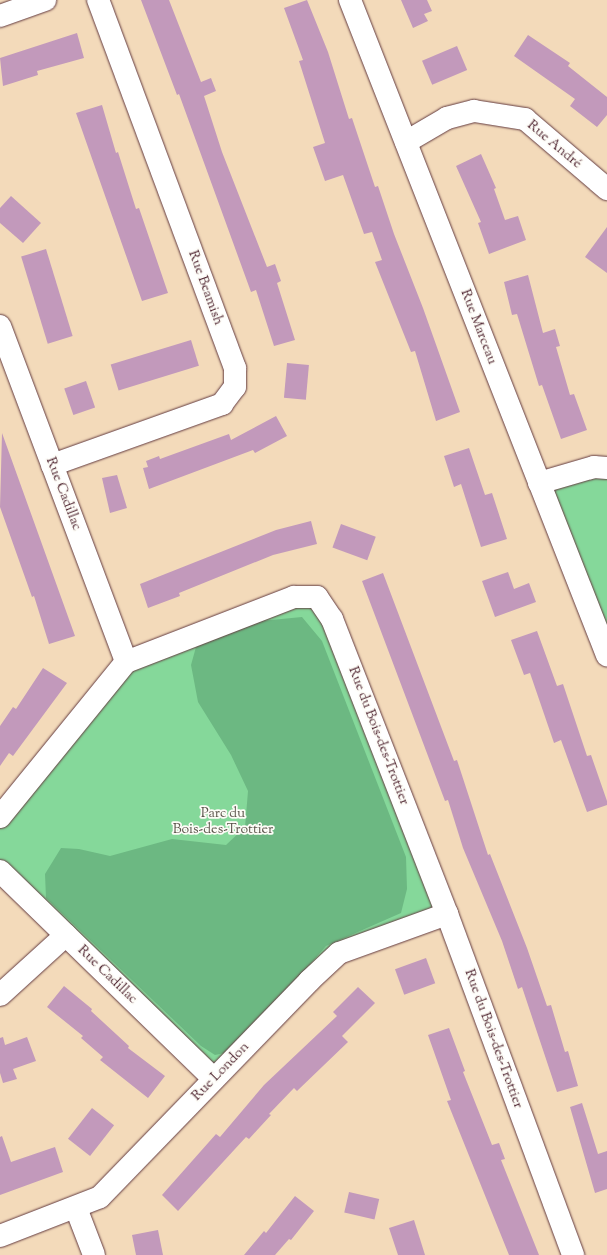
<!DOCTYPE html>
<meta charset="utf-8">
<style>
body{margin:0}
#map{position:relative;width:607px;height:1255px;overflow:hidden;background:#f3daba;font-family:"Sorts Mill Goudy",serif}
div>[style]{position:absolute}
.green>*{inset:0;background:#85d89a}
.forest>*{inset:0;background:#6cb882}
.building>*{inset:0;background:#c299bb;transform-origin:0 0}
.roads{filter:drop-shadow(0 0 1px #633b40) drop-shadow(0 0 1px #633b40)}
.minor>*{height:22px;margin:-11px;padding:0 11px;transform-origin:11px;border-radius:11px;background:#fff}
span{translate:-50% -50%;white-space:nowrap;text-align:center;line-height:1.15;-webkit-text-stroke:3.5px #fdfcf7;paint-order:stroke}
.street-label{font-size:14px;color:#4a1f2b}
.park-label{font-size:14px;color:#5c564c}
</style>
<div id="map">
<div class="green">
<i style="clip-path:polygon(607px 468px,607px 646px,539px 483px)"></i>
<i style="clip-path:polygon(317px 597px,447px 914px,339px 954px,214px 1079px,0 871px,0 817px,126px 662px)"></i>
</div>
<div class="forest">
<i style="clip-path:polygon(302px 617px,322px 641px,406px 857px,407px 889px,401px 913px,326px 946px,234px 1051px,215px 1055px,201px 1046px,46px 898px,45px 874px,61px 848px,79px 849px,110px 856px,172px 839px,226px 845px,245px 827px,248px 791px,231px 755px,198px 702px,191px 665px,196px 647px,261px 621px)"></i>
</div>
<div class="building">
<i style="clip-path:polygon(141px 0,169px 0,201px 82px,211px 78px,216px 91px,204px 96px,222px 152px,267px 267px,275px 264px,281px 281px,277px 283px,295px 340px,274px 346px,256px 290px,251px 292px,179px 94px,177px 95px)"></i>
<i style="clip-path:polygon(307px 0,328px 52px,349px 119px,352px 118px,375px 187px,378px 186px,394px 234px,423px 308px,460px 412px,436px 421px,415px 351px,411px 352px,375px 262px,382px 260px,372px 232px,364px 234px,343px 175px,325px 181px,313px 147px,325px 143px,299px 61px,303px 60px,284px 8px)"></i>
<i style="clip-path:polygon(401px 0,427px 0,432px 11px,424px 14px,428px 21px,413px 28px)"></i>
<i style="clip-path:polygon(77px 33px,84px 58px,37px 71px,38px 75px,3px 86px,0 58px)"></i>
<i style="clip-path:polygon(528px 35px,570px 63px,568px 66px,607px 97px,607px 115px,597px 127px,570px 106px,575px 99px,514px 56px)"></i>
<i style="left:457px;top:46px;width:26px;height:38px;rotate:67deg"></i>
<i style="clip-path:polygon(102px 105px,116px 153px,118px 152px,136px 209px,139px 208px,168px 293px,142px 301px,76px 113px)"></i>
<i style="clip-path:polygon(481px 154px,496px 188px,494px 189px,505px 220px,518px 216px,526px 240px,489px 254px,478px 223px,481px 222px,456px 166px)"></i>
<i style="clip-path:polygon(11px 196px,41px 223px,23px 243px,0 223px,0 208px)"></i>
<i style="clip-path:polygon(607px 227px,607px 273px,585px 257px)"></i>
<i style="left:46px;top:249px;width:91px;height:26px;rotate:73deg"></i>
<i style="clip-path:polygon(528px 275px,543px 333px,555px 329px,560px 346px,556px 347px,570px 395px,574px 394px,587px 430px,561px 439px,542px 385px,539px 386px,517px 314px,512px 315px,504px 282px)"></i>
<i style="left:191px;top:340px;width:27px;height:84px;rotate:73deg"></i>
<i style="left:287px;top:363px;width:22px;height:35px;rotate:5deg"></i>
<i style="left:86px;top:381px;width:28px;height:23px;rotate:71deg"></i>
<i style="clip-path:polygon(276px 416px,287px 436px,255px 453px,253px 450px,149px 489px,143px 468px,148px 467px,146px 461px,159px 456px,160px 459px,229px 434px,231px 440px)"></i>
<i style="clip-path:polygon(2px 433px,75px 636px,49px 644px,34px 596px,32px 597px,0 507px)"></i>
<i style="clip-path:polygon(469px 448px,485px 495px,492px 493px,507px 539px,481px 547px,461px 484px,454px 487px,444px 456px)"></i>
<i style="clip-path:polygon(117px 475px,127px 508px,110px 513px,102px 478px)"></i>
<i style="clip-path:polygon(311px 521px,317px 544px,273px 555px,179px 593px,180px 596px,148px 608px,140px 584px,276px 530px)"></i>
<i style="left:341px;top:524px;width:37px;height:25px;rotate:20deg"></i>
<i style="clip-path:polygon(508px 572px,514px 589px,529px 583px,536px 602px,495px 617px,482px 581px)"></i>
<i style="clip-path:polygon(383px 573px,454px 761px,457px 760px,488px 855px,490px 854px,527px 948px,547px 1006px,551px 1005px,565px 1052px,568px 1051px,578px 1086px,557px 1092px,522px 987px,518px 989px,502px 941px,463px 848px,448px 800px,445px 801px,362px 581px)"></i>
<i style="clip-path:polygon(537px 631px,557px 686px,563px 684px,587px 756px,591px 755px,607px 801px,607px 805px,587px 812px,561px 740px,554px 743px,530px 673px,524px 675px,511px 640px)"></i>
<i style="clip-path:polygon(43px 668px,67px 683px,13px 756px,9px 753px,0 766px,0 726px,13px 707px,16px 709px)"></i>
<i style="left:426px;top:958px;width:27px;height:33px;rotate:70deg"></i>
<i style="clip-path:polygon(64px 986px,92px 1009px,91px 1011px,129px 1046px,128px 1048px,165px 1076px,148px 1098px,100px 1060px,103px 1057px,81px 1038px,83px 1036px,47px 1007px)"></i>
<i style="clip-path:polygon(358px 987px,375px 1003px,342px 1036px,348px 1042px,297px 1091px,294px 1088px,269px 1114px,271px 1115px,249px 1139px,246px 1137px,178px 1211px,162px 1195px,216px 1134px,220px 1137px,264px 1085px,337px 1016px,333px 1012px)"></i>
<i style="clip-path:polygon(449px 1028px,465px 1071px,463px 1072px,492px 1145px,499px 1143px,505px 1159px,501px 1160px,539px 1255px,509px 1255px,447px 1101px,451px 1100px,428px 1035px)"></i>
<i style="clip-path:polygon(3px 1037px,5px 1045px,27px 1037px,36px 1061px,13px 1069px,17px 1079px,3px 1083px,0 1073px,0 1038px)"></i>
<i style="clip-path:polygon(582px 1103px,598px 1154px,607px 1151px,607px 1189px,595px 1193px,570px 1107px)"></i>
<i style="left:92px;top:1108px;width:28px;height:39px;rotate:38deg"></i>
<i style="clip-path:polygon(2px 1136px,11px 1162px,55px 1147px,63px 1172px,0 1195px,0 1137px)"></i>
<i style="left:349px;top:1192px;width:31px;height:21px;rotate:13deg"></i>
<i style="clip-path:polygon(295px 1196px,314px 1211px,291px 1240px,289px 1239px,275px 1255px,244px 1255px,264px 1231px,266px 1233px)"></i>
<i style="clip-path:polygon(414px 1220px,425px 1255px,398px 1255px,389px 1228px)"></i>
<i style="clip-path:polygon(158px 1230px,163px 1255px,136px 1255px,132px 1235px)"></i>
</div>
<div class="roads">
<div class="minor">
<i style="left:350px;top:0;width:704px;rotate:68.58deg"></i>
<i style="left:0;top:16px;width:48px;rotate:-19.6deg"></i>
<i style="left:406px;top:142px;width:48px;rotate:-30.3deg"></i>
<i style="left:447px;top:118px;width:28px;rotate:-15deg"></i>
<i style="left:474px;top:111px;width:52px;rotate:8.9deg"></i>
<i style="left:525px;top:119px;width:108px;rotate:40.5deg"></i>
<i style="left:0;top:326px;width:359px;rotate:69.4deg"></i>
<i style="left:52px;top:465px;width:181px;rotate:-19.7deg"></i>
<i style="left:222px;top:404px;width:21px;rotate:-53deg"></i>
<i style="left:235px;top:387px;width:19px;rotate:-90deg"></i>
<i style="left:235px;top:368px;width:393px;rotate:-110.4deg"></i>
<i style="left:539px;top:483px;width:57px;rotate:-16.2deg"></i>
<i style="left:594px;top:467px;width:13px;rotate:4deg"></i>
<i style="left:0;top:817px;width:200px;rotate:-50.9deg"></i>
<i style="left:126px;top:662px;width:180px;rotate:-21.2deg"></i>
<i style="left:294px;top:597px;width:23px"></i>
<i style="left:317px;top:597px;width:27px;rotate:56deg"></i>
<i style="left:332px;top:619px;width:317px;rotate:68.7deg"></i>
<i style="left:447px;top:914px;width:364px;rotate:69.7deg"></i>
<i style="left:0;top:871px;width:298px;rotate:44.2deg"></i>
<i style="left:0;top:995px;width:89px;rotate:-42.3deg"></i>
<i style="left:76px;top:1208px;width:50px;rotate:69deg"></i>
<i style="left:0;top:1236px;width:107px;rotate:-21.3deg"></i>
<i style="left:100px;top:1197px;width:301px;rotate:-45.9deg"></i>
<i style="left:309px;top:981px;width:41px;rotate:-43deg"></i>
<i style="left:339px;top:953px;width:115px;rotate:-19.9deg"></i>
</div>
</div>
<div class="street-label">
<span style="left:554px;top:145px;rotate:40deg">Rue André</span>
<span style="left:205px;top:288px;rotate:70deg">Rue Beamish</span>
<span style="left:478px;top:327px;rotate:69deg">Rue Marceau</span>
<span style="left:63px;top:494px;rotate:69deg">Rue Cadillac</span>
<span style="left:378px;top:736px;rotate:69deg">Rue du Bois-des-Trottier</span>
<span style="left:107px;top:975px;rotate:44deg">Rue Cadillac</span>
<span style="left:493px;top:1039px;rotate:70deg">Rue du Bois-des-Trottier</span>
<span style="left:221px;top:1072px;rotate:-46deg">Rue London</span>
</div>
<div class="park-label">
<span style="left:223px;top:822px">Parc du<br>Bois-des-Trottier</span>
</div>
</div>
